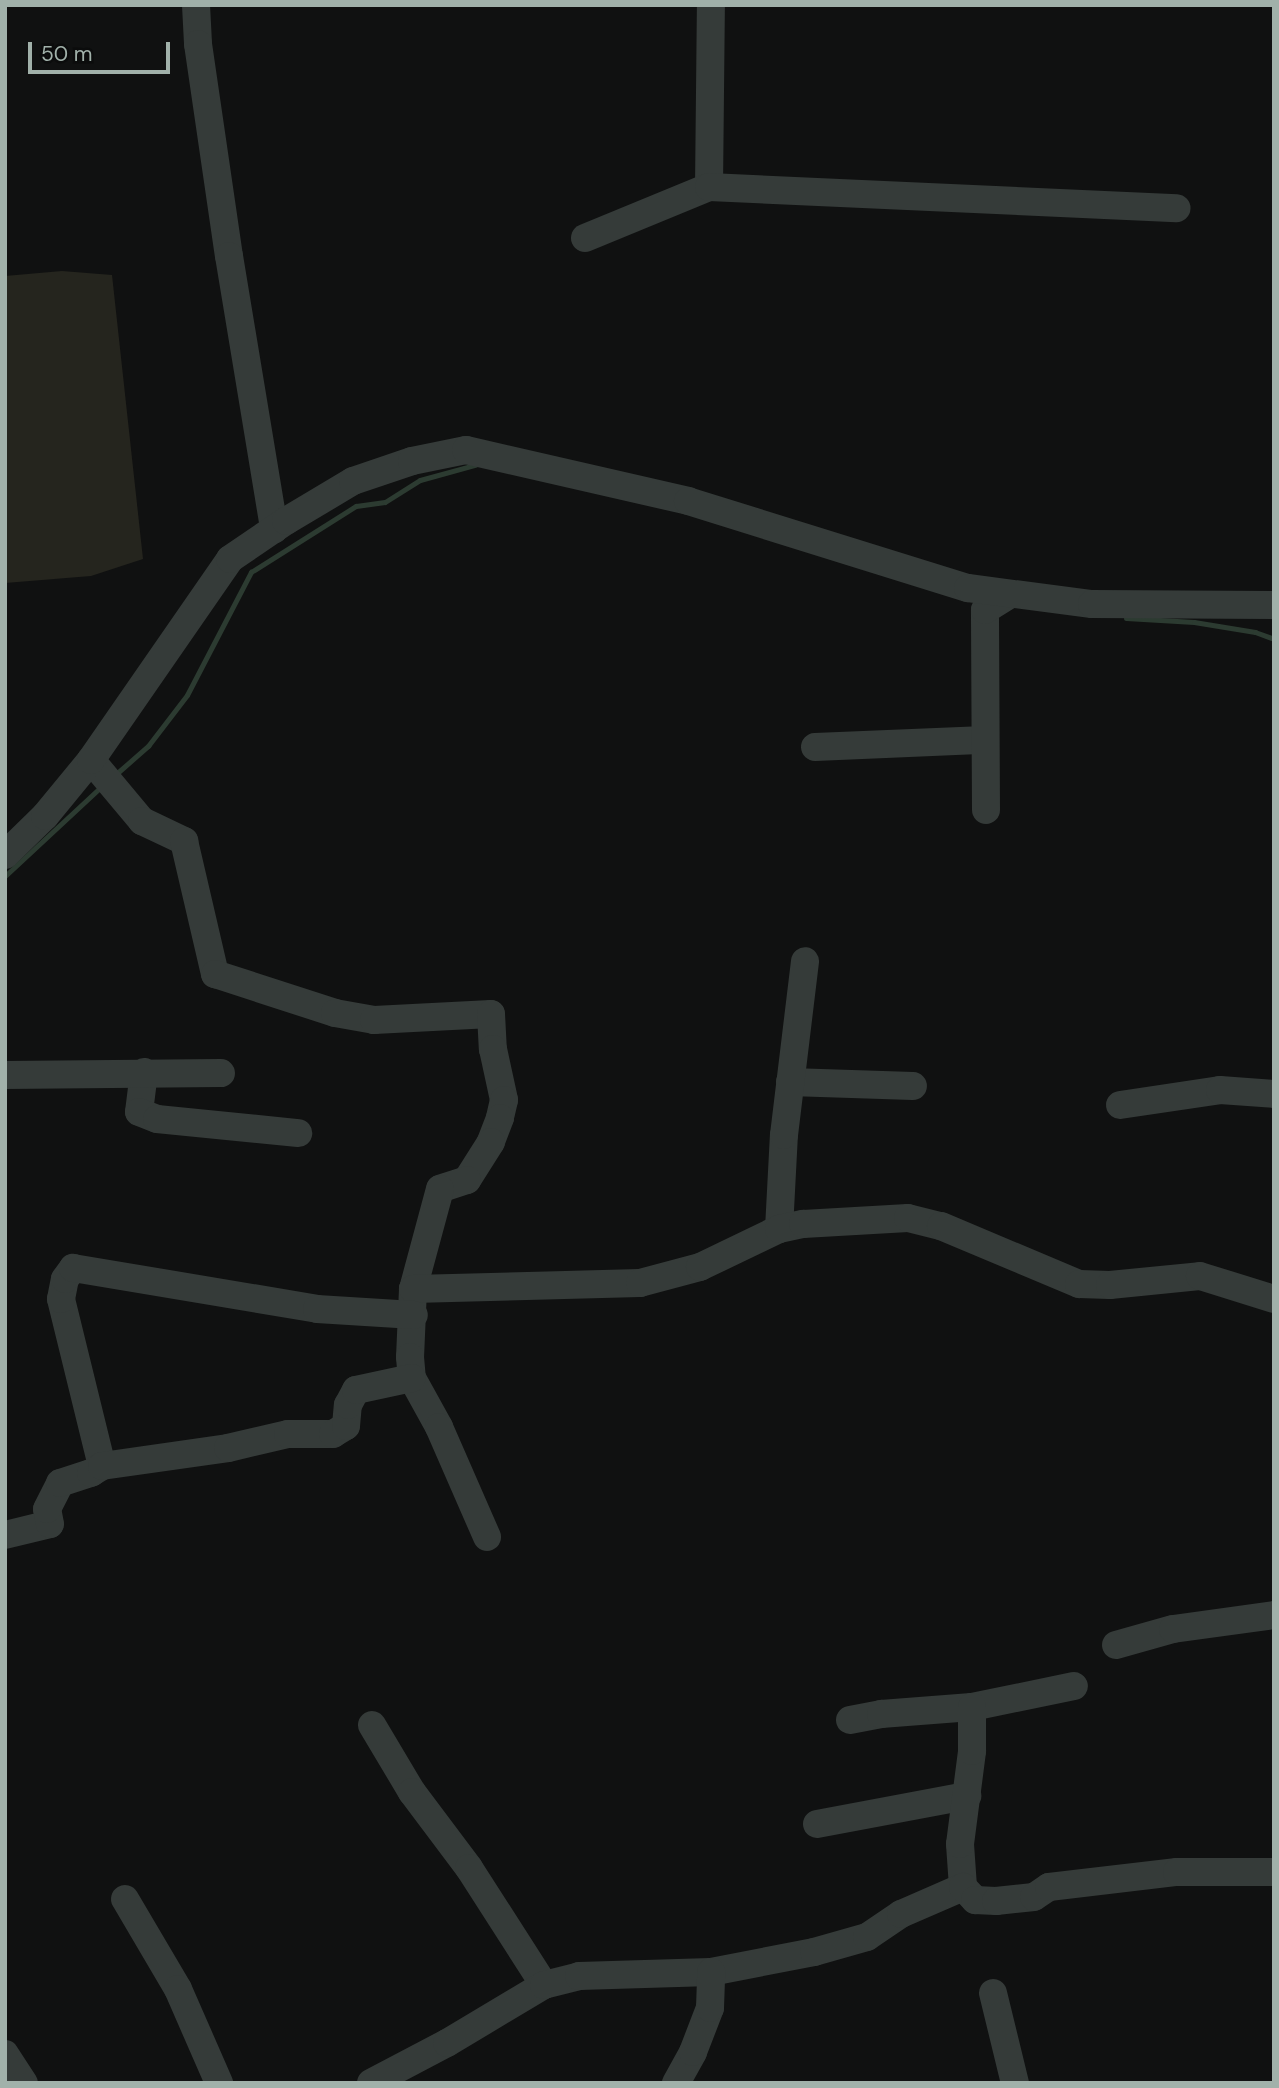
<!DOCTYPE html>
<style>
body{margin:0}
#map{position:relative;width:1279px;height:2088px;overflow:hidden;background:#101111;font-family:"DM Sans",sans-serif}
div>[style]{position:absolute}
.green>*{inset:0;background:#25251e}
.stream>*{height:5px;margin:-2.5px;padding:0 2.5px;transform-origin:2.5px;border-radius:2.5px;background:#2c3b31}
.minor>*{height:28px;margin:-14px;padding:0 14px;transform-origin:14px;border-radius:14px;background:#353b39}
span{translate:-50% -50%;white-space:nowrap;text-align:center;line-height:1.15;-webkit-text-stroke:5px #0b0c0c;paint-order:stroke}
.frame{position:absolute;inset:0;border:7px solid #a1b1aa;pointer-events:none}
.scale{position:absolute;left:28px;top:42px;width:142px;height:32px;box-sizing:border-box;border:4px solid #a1b1aa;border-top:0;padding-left:9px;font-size:21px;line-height:24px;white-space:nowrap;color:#a1b1aa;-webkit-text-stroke:5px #0b0c0c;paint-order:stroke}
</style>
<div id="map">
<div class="green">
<i style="clip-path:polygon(62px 271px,112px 275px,143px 559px,91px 576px,5px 583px,5px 276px)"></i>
</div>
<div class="stream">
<i style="left:1126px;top:618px;width:68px;rotate:3.4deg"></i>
<i style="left:1194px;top:622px;width:62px;rotate:9.3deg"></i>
<i style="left:1255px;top:632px;width:20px;rotate:20deg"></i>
<i style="left:116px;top:774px;width:43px;rotate:-41.2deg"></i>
<i style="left:148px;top:746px;width:64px;rotate:-52.6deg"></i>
<i style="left:187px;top:695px;width:139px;rotate:-62.5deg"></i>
<i style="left:251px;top:572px;width:124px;rotate:-32.2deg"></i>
<i style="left:356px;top:506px;width:29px;rotate:-8deg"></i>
<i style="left:385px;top:502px;width:41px;rotate:-32.2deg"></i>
<i style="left:420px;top:480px;width:57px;rotate:-15.3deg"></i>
<i style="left:5px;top:876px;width:134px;rotate:-42.9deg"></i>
</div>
<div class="minor">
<i style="left:196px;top:5px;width:39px;rotate:87deg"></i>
<i style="left:198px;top:44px;width:214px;rotate:81.7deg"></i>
<i style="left:229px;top:256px;width:277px;rotate:80.6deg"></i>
<i style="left:709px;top:187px;width:182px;rotate:-89.4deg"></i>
<i style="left:585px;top:238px;width:134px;rotate:-22.4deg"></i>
<i style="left:709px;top:187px;width:468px;rotate:2.6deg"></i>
<i style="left:815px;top:747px;width:170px;rotate:-2.4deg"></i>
<i style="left:91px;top:760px;width:80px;rotate:50.1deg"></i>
<i style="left:142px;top:821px;width:47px;rotate:25.5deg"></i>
<i style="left:184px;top:841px;width:137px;rotate:76.9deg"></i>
<i style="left:215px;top:974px;width:126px;rotate:18deg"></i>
<i style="left:335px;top:1013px;width:40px;rotate:10deg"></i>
<i style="left:374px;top:1020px;width:117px;rotate:-2.9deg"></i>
<i style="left:491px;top:1014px;width:35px;rotate:87deg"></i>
<i style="left:493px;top:1049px;width:52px;rotate:77.8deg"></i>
<i style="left:504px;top:1100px;width:18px;rotate:103deg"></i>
<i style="left:500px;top:1118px;width:26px;rotate:111deg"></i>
<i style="left:491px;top:1142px;width:45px;rotate:122.3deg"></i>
<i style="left:467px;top:1180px;width:28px;rotate:162deg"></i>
<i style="left:440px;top:1189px;width:104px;rotate:105.1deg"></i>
<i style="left:413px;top:1289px;width:68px;rotate:92.5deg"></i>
<i style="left:410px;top:1357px;width:21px;rotate:85deg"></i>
<i style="left:412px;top:1378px;width:56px;rotate:61.1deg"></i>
<i style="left:439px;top:1427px;width:120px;rotate:66.4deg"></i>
<i style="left:986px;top:810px;width:200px;rotate:-90.3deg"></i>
<i style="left:985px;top:610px;width:28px;rotate:-32deg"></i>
<i style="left:5px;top:855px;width:56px;rotate:-44.3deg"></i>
<i style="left:45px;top:816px;width:72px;rotate:-50.6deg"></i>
<i style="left:91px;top:760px;width:244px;rotate:-55.3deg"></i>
<i style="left:230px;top:559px;width:68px;rotate:-34.2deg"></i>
<i style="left:286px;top:521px;width:78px;rotate:-30.8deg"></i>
<i style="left:353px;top:481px;width:62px;rotate:-18.7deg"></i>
<i style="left:412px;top:461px;width:55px;rotate:-11.5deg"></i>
<i style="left:466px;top:450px;width:228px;rotate:12.9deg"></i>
<i style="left:688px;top:501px;width:293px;rotate:17.3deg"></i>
<i style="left:968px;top:588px;width:125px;rotate:7.4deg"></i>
<i style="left:1092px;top:604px;width:182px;rotate:0.3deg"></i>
<i style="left:144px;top:1072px;width:40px;rotate:97.1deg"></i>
<i style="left:139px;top:1112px;width:19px;rotate:21deg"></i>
<i style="left:157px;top:1119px;width:142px;rotate:5.7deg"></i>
<i style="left:5px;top:1075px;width:216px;rotate:-0.5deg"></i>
<i style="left:790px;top:1082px;width:123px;rotate:1.9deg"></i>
<i style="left:1120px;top:1105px;width:101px;rotate:-8.5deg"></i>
<i style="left:1220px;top:1090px;width:54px;rotate:4.2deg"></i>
<i style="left:779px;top:1229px;width:94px;rotate:-87deg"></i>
<i style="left:784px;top:1135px;width:175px;rotate:-83.1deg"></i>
<i style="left:413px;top:1289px;width:227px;rotate:-1.5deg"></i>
<i style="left:640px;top:1283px;width:62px;rotate:-14.9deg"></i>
<i style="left:700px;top:1267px;width:88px;rotate:-25.7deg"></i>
<i style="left:779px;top:1229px;width:25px;rotate:-12deg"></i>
<i style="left:803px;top:1224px;width:105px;rotate:-3.3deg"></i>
<i style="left:908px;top:1218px;width:34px;rotate:14deg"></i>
<i style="left:941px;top:1226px;width:150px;rotate:22.8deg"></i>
<i style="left:1079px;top:1284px;width:31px;rotate:2deg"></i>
<i style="left:1110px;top:1285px;width:90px;rotate:-5.7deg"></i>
<i style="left:1200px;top:1276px;width:77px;rotate:17.3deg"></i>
<i style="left:102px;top:1466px;width:172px;rotate:-103.8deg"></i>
<i style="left:61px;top:1299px;width:20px;rotate:-79deg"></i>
<i style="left:65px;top:1279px;width:14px;rotate:-54deg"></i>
<i style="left:73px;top:1268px;width:247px;rotate:9.5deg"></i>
<i style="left:317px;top:1309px;width:97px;rotate:3.5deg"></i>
<i style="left:5px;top:1535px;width:46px;rotate:-13.7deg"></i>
<i style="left:50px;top:1524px;width:15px;rotate:-101deg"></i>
<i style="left:47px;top:1509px;width:29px;rotate:-63deg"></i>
<i style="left:60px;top:1483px;width:33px;rotate:-18deg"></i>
<i style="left:91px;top:1473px;width:13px;rotate:-32deg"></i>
<i style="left:102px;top:1466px;width:127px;rotate:-8.1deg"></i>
<i style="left:228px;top:1448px;width:62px;rotate:-13.1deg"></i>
<i style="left:288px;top:1434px;width:45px"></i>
<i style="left:333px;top:1434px;width:15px;rotate:-32deg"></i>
<i style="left:346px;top:1426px;width:21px;rotate:-85deg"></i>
<i style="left:348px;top:1405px;width:17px;rotate:-62deg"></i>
<i style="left:356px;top:1390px;width:57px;rotate:-12.1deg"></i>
<i style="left:1116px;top:1645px;width:59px;rotate:-15.7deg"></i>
<i style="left:1173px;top:1629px;width:102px;rotate:-7.9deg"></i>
<i style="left:850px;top:1720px;width:32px;rotate:-11deg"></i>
<i style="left:881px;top:1714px;width:91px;rotate:-4.4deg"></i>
<i style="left:972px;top:1707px;width:104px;rotate:-11.6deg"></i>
<i style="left:372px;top:1725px;width:78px;rotate:59.2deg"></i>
<i style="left:412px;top:1792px;width:95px;rotate:53.1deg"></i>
<i style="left:469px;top:1868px;width:139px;rotate:57.3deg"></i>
<i style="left:817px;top:1824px;width:153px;rotate:-10.6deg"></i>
<i style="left:963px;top:1887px;width:43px;rotate:-94deg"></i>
<i style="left:960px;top:1844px;width:94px;rotate:-82.6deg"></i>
<i style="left:972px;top:1751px;width:44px;rotate:-90deg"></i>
<i style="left:125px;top:1899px;width:104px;rotate:59.5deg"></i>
<i style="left:178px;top:1989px;width:103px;rotate:66.4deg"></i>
<i style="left:993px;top:1993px;width:93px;rotate:76.3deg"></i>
<i style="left:5px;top:2054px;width:35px;rotate:57deg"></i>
<i style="left:371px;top:2083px;width:86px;rotate:-27.8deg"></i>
<i style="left:447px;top:2043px;width:113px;rotate:-30.9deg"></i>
<i style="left:544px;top:1985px;width:36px;rotate:-14deg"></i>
<i style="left:579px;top:1976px;width:132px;rotate:-1.7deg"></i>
<i style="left:711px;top:1972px;width:105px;rotate:-11deg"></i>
<i style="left:814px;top:1952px;width:55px;rotate:-15.8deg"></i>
<i style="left:867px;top:1937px;width:41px;rotate:-34.1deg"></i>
<i style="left:901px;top:1914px;width:68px;rotate:-23.5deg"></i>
<i style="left:963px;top:1887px;width:18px;rotate:47deg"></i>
<i style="left:975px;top:1900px;width:21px;rotate:3deg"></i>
<i style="left:996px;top:1901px;width:38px;rotate:-6deg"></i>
<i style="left:1034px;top:1897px;width:18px;rotate:-34deg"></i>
<i style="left:1049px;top:1887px;width:129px;rotate:-6.7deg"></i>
<i style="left:1177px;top:1872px;width:97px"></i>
<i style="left:676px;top:2083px;width:35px;rotate:-61deg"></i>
<i style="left:693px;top:2052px;width:47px;rotate:-68.9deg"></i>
<i style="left:710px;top:2008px;width:36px;rotate:-88deg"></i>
</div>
<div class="frame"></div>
<div class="scale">50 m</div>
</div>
